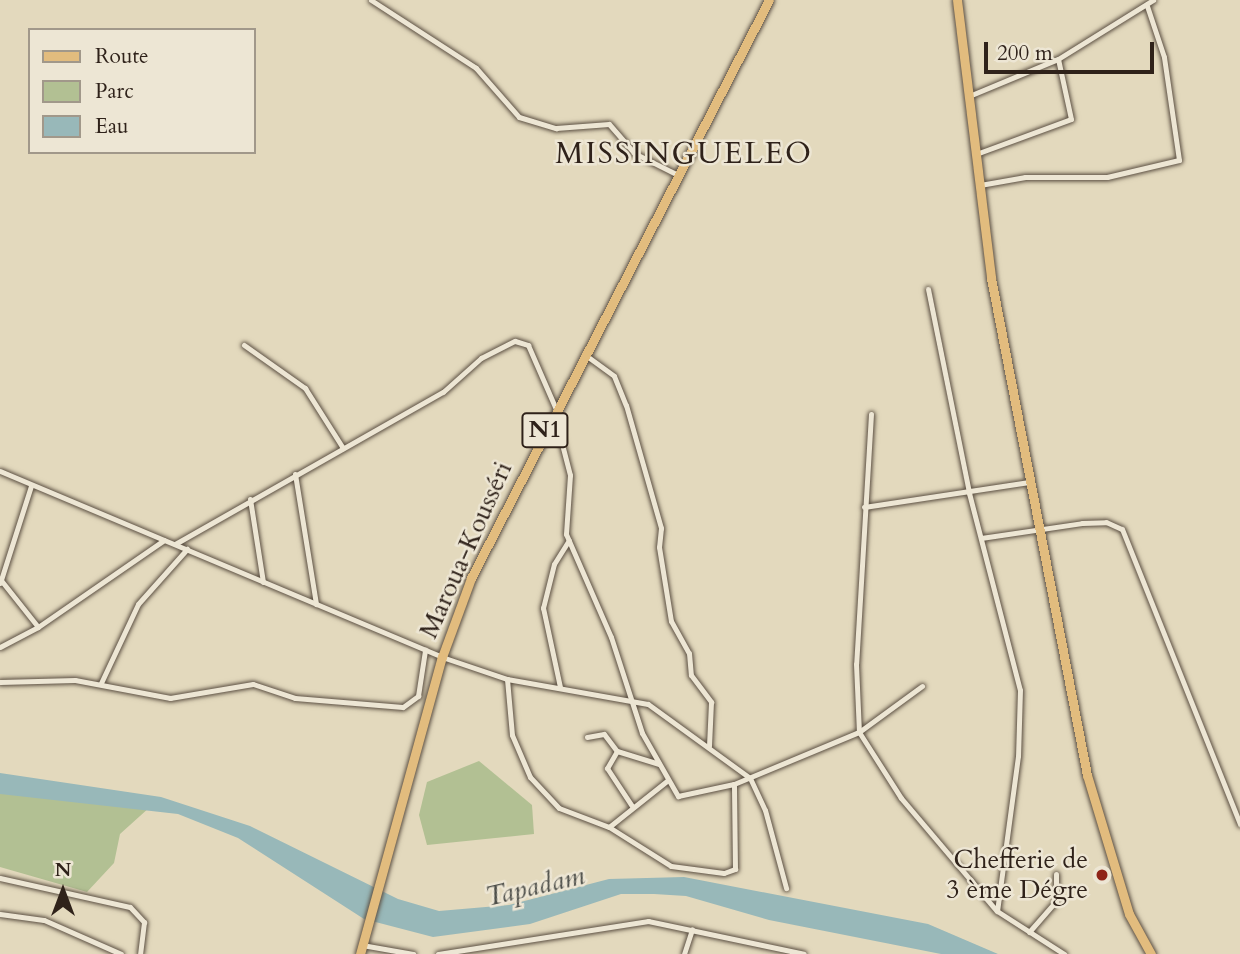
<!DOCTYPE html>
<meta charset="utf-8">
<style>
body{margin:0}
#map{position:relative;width:1240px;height:954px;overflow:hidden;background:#e3d9bd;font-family:Cardo,serif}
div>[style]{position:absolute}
.green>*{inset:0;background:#b2c093}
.water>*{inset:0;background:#98b8b9}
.roads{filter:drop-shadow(0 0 2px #5c5043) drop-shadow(0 0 2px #5c5043)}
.minor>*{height:5px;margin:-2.5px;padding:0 2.5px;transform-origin:2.5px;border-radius:2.5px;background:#ede6d4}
.primary>*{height:9px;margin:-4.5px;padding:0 4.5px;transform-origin:4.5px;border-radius:4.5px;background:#e2bc7e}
.trunk>*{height:9px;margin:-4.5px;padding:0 4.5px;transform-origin:4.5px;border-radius:4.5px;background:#e2bc7e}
.dots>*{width:19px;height:19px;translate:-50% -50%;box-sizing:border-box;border:4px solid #ede6d4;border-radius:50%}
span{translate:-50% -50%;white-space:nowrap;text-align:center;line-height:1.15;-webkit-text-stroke:5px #ede6d4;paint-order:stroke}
.shield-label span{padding:2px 5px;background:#ede6d4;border:2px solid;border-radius:5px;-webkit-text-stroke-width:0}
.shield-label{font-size:24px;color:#2f221a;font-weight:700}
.street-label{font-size:26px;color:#2f221a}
.poi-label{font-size:26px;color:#2f221a}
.right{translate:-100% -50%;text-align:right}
.water-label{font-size:28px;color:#4e4f4a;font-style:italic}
.quarter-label{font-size:30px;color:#2f221a;letter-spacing:2px}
.legend{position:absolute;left:28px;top:28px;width:228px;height:126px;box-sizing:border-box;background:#ede6d4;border:2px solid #a1988a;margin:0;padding:9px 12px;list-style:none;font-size:21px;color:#2f221a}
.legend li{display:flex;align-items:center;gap:14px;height:35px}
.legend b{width:35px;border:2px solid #a1988a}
.north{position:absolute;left:28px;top:856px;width:70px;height:70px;-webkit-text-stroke:5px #ede6d4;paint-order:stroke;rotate:0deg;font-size:19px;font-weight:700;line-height:28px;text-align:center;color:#2f221a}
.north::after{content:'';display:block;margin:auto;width:24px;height:32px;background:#2f221a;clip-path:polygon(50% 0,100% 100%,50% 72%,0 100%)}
.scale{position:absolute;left:984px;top:42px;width:170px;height:32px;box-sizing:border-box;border:4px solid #2f221a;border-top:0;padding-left:9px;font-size:21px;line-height:24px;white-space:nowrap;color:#2f221a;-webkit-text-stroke:5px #ede6d4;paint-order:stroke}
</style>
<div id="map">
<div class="green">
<i style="clip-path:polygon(479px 761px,532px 805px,534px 834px,427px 845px,419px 815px,427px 782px)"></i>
<i style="clip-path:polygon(0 794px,37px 794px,150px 807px,120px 834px,114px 863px,87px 892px,0 867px)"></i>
</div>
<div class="water">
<i style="clip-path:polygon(0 773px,161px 797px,250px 826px,398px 899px,439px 911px,509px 905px,609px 879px,684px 877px,928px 924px,998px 954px,941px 954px,769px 920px,686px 896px,654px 894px,621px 894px,530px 924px,433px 937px,364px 919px,238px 838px,178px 814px,0 794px)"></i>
</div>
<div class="roads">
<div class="minor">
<i style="left:371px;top:0;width:125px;rotate:32.9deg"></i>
<i style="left:476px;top:68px;width:65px;rotate:48.7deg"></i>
<i style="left:519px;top:117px;width:39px;rotate:17deg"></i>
<i style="left:556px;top:128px;width:53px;rotate:-4.3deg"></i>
<i style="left:609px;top:124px;width:38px;rotate:49deg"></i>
<i style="left:634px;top:153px;width:49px;rotate:26.6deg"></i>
<i style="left:969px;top:96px;width:96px;rotate:-22.6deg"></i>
<i style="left:1058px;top:59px;width:112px;rotate:-31.8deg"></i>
<i style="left:976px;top:154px;width:101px;rotate:-20.2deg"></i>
<i style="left:1071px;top:119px;width:61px;rotate:-102.2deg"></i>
<i style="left:980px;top:185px;width:46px;rotate:-10.1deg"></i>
<i style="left:1025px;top:177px;width:82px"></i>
<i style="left:1107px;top:177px;width:74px;rotate:-13.3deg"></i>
<i style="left:1179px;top:160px;width:104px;rotate:-98.3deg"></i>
<i style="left:1164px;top:57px;width:54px;rotate:-108.4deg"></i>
<i style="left:928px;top:289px;width:208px;rotate:78.6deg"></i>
<i style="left:969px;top:493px;width:203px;rotate:75.5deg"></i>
<i style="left:1020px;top:690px;width:66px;rotate:91.7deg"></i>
<i style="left:1018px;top:756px;width:156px;rotate:97.7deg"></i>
<i style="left:244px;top:345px;width:75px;rotate:35.2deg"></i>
<i style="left:305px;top:388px;width:71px;rotate:57.7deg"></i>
<i style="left:584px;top:354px;width:37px;rotate:36deg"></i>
<i style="left:614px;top:376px;width:31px;rotate:68deg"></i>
<i style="left:626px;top:405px;width:128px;rotate:74.1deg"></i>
<i style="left:661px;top:528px;width:19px;rotate:96deg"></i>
<i style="left:659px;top:547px;width:75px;rotate:80.8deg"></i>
<i style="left:671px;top:621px;width:37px;rotate:61deg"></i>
<i style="left:689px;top:653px;width:22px;rotate:85deg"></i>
<i style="left:691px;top:675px;width:34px;rotate:53deg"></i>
<i style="left:711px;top:702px;width:44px;rotate:92.6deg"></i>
<i style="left:871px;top:414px;width:250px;rotate:93.4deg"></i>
<i style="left:856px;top:664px;width:68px;rotate:87.5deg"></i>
<i style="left:859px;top:732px;width:78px;rotate:57.5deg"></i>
<i style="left:901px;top:798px;width:148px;rotate:49.7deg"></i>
<i style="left:997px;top:911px;width:80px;rotate:32.7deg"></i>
<i style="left:555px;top:417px;width:60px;rotate:75.5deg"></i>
<i style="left:570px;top:475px;width:59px;rotate:93.9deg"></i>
<i style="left:566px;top:534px;width:112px;rotate:66.4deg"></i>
<i style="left:611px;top:637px;width:101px;rotate:72.1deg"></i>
<i style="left:642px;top:733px;width:73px;rotate:60.3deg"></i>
<i style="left:678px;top:796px;width:57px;rotate:-12.1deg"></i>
<i style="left:734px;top:784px;width:135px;rotate:-22.6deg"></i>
<i style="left:859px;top:732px;width:78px;rotate:-36.1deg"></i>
<i style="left:0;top:471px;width:480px;rotate:22.8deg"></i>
<i style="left:442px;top:657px;width:69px;rotate:18.7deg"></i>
<i style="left:507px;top:679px;width:143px;rotate:10.1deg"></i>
<i style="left:648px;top:704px;width:126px;rotate:36deg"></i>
<i style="left:750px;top:778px;width:35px;rotate:65deg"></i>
<i style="left:765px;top:810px;width:81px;rotate:74.9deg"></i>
<i style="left:295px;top:474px;width:132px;rotate:80.8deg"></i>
<i style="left:250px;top:499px;width:84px;rotate:81.1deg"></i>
<i style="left:864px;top:507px;width:167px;rotate:-8.6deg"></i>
<i style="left:981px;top:538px;width:102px;rotate:-8.4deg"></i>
<i style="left:1082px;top:523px;width:24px;rotate:-2deg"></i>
<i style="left:1106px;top:522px;width:17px;rotate:24deg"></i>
<i style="left:1122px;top:529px;width:318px;rotate:68.2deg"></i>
<i style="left:175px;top:544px;width:308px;rotate:-29.6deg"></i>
<i style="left:443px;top:392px;width:51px;rotate:-41.8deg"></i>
<i style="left:481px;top:358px;width:38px;rotate:-27deg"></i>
<i style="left:515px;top:341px;width:14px;rotate:17deg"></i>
<i style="left:528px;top:345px;width:70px;rotate:66.4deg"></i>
<i style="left:0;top:579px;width:61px;rotate:51.6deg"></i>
<i style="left:0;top:583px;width:102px;rotate:-72.3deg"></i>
<i style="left:0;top:647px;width:43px;rotate:-27.8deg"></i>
<i style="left:38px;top:627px;width:153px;rotate:-34.6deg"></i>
<i style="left:507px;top:679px;width:56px;rotate:84.9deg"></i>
<i style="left:512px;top:735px;width:46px;rotate:66.8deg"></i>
<i style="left:530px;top:777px;width:42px;rotate:46.9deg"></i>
<i style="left:559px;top:808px;width:53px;rotate:20.8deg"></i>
<i style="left:0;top:682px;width:75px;rotate:-1.5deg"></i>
<i style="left:75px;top:680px;width:97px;rotate:10.7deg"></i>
<i style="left:170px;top:698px;width:84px;rotate:-9.6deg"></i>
<i style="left:253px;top:684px;width:44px;rotate:18.4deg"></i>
<i style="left:295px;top:698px;width:108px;rotate:4.8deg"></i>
<i style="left:403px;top:707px;width:19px;rotate:-36deg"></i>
<i style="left:418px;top:696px;width:47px;rotate:-81.3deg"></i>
<i style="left:101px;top:683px;width:87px;rotate:-64.9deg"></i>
<i style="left:138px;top:604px;width:74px;rotate:-48.3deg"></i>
<i style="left:560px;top:687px;width:81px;rotate:-102.1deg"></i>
<i style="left:543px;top:608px;width:45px;rotate:-76deg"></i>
<i style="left:554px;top:564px;width:28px;rotate:-58deg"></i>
<i style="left:587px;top:737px;width:17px;rotate:-10deg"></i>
<i style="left:604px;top:734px;width:21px;rotate:53deg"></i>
<i style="left:617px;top:751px;width:44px;rotate:17.2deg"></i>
<i style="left:617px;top:751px;width:20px;rotate:120deg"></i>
<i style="left:607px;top:768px;width:45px;rotate:56.7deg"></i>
<i style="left:668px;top:780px;width:75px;rotate:141.5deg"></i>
<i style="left:609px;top:827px;width:73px;rotate:32.2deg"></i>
<i style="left:671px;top:866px;width:53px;rotate:7.5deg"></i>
<i style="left:724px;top:873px;width:12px;rotate:-20deg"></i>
<i style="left:735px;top:869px;width:85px;rotate:-90.7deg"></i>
<i style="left:0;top:878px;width:133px;rotate:12.6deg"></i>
<i style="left:130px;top:907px;width:21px;rotate:47deg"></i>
<i style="left:144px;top:922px;width:32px;rotate:97deg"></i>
<i style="left:0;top:914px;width:44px;rotate:7.8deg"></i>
<i style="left:44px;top:920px;width:84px;rotate:23.8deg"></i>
<i style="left:1029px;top:932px;width:41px;rotate:-48.9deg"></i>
<i style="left:1056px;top:901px;width:27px;rotate:-90deg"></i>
<i style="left:362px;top:945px;width:52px;rotate:10deg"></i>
<i style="left:438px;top:954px;width:213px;rotate:-8.9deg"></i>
<i style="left:648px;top:921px;width:159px;rotate:11.9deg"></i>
<i style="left:684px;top:954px;width:26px;rotate:-72deg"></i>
</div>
<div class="primary">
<i style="left:957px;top:0;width:280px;rotate:83deg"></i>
<i style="left:991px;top:278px;width:506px;rotate:79.07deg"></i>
<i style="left:1087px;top:775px;width:145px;rotate:73.2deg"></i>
<i style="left:1129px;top:914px;width:46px;rotate:61.2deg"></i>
</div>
<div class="trunk">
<i style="left:360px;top:954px;width:308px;rotate:-74.6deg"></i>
<i style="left:442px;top:657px;width:84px;rotate:-69.8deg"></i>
<i style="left:471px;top:578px;width:650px;rotate:-62.73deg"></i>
</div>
</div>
<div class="dots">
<i style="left:1102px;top:875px;background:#8f2418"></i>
</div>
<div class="shield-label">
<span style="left:545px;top:430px">N1</span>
</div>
<div class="street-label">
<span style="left:466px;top:550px;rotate:-66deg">Maroua-Kousséri</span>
</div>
<div class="poi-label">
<span class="right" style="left:1088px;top:875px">Chefferie de<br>3 ème Dégre</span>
</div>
<div class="water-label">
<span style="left:535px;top:886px;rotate:-13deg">Tapadam</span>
</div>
<div class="quarter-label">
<span style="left:684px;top:154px">MISSINGUELEO</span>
</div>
<ul class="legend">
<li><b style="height:9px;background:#e2bc7e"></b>Route</li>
<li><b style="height:19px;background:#b2c093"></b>Parc</li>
<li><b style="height:19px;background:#98b8b9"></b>Eau</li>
</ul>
<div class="north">N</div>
<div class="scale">200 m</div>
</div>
